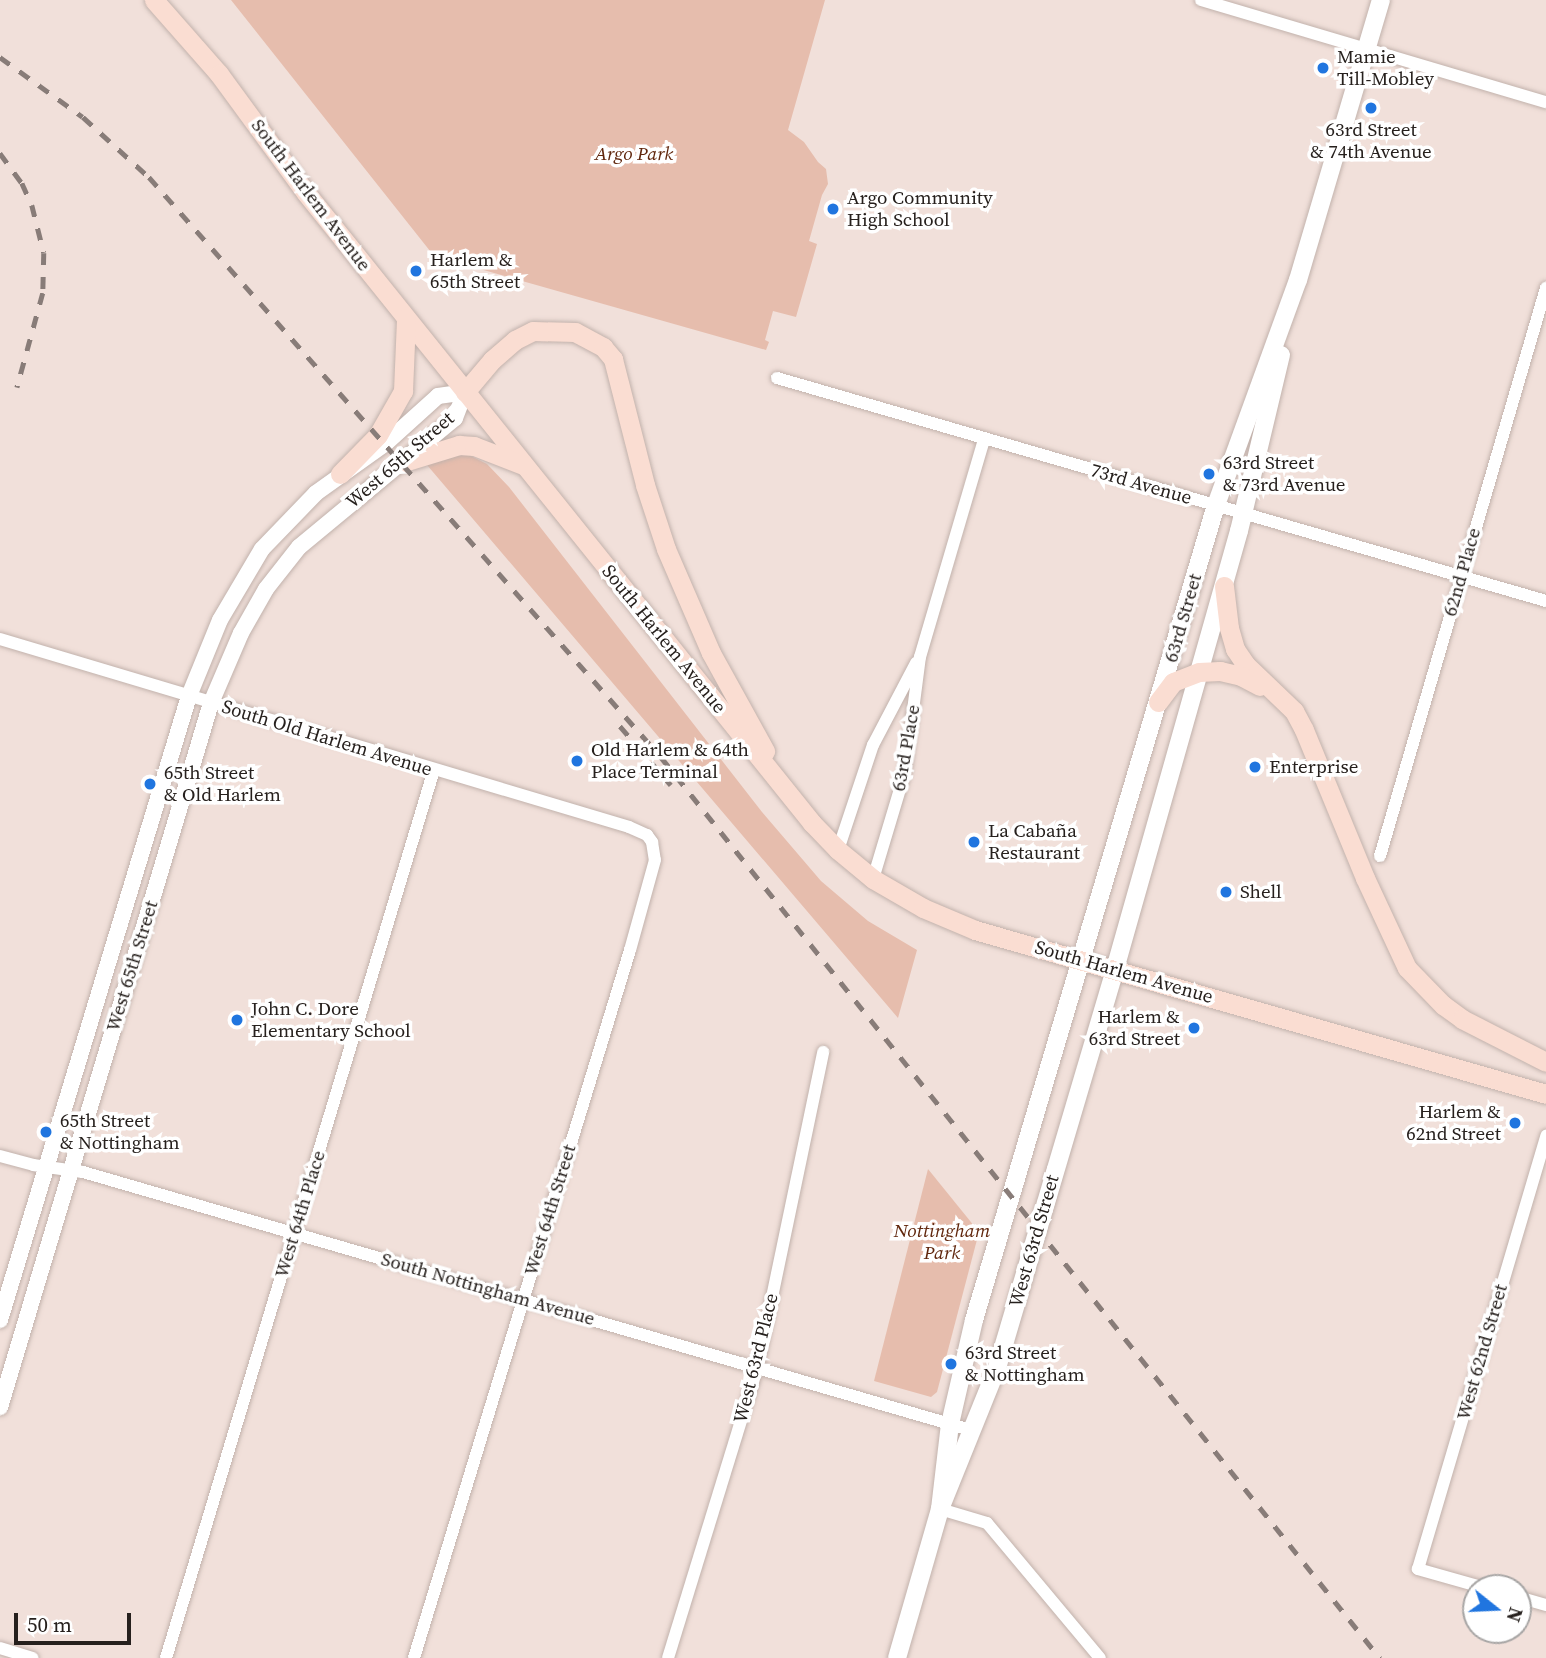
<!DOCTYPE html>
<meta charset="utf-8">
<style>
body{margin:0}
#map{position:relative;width:1546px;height:1658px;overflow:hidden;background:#f1e0da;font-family:"Source Serif 4",serif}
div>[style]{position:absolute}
.green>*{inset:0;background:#e6bdad}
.roads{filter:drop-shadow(0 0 2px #c2b2ac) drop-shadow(0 0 2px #c2b2ac)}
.minor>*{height:12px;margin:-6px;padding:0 6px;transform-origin:6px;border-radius:6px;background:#fff}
.tertiary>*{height:16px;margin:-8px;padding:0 8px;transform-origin:8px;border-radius:8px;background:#fff}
.secondary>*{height:18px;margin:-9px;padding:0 9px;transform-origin:9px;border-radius:9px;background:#fff}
.primary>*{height:19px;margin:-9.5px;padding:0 9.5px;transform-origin:9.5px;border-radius:9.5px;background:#faddd2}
.rail>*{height:4.5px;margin-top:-2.25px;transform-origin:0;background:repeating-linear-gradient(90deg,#887c78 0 12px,transparent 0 24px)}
.dots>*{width:19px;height:19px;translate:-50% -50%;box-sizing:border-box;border:4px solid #fff;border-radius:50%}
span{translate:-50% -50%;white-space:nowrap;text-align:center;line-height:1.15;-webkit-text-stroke:7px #fff;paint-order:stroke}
.poi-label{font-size:19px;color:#26201d}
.left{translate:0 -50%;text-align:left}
.right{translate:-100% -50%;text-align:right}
.park-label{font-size:19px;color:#60260c;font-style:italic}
.street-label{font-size:19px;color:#26201d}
.north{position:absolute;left:1462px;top:1574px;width:70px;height:70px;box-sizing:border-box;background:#fff;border:2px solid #a8a6a5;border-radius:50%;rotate:108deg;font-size:19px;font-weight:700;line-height:28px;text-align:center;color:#26201d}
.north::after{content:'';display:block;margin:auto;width:24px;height:32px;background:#2075df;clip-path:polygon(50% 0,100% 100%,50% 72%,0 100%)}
.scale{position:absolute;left:14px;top:1613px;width:117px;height:32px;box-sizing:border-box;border:4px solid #26201d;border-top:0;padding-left:9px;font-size:21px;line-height:24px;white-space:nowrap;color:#26201d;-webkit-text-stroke:5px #fff;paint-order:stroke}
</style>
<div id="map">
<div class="green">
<i style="clip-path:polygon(231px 0,825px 0,788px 130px,804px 142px,818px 162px,826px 169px,828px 184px,822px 195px,809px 241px,817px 244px,796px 317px,773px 311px,765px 340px,769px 342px,766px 350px,434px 256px)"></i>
<i style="clip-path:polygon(448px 452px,467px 454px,487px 464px,509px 487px,762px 812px,821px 881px,868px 921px,917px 950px,898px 1018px,427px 465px)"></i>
<i style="clip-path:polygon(928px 1169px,979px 1232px,937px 1392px,931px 1397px,874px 1381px)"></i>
</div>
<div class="roads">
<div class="minor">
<i style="left:1201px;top:0;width:360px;rotate:16.5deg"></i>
<i style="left:777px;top:378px;width:801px;rotate:16.17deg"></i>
<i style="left:0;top:639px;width:656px;rotate:16.64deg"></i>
<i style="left:629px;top:827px;width:20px;rotate:24deg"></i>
<i style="left:647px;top:835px;width:9px;rotate:54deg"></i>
<i style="left:652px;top:842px;width:18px;rotate:81deg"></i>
<i style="left:655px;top:860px;width:93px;rotate:105.5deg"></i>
<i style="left:630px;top:950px;width:740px;rotate:106.97deg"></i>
<i style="left:838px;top:850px;width:111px;rotate:-71.6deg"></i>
<i style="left:873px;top:745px;width:93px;rotate:-62.3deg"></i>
<i style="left:1380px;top:856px;width:592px;rotate:-73.71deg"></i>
<i style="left:873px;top:879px;width:112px;rotate:-73.3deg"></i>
<i style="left:905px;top:772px;width:116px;rotate:-82.6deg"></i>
<i style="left:920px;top:657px;width:227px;rotate:-73.6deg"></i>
<i style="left:0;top:1156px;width:34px;rotate:15deg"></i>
<i style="left:33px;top:1165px;width:50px;rotate:8deg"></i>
<i style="left:83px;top:1172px;width:928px;rotate:16.21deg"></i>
<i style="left:940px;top:1509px;width:49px;rotate:16.6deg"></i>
<i style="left:987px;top:1523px;width:176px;rotate:50.1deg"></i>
<i style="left:1485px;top:1588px;width:70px;rotate:-164.2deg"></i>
<i style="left:1418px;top:1569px;width:452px;rotate:-73.5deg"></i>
<i style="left:1518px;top:1597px;width:29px;rotate:16deg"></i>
<i style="left:0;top:1648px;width:34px;rotate:17deg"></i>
<i style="left:166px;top:1658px;width:928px;rotate:-73.21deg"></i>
<i style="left:668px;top:1658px;width:302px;rotate:-72.9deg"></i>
<i style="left:757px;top:1369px;width:324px;rotate:-78.2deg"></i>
</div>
<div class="tertiary">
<i style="left:0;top:1320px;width:652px;rotate:-73.15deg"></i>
<i style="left:189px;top:696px;width:82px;rotate:-67.8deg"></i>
<i style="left:220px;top:620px;width:82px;rotate:-59.4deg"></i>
<i style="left:262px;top:549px;width:78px;rotate:-46deg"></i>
<i style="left:316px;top:493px;width:86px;rotate:-35.5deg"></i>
<i style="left:386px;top:443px;width:70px;rotate:-42.1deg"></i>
<i style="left:438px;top:396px;width:27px;rotate:-8deg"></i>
<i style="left:465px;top:392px;width:28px;rotate:111deg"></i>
<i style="left:455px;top:418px;width:202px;rotate:140.4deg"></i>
<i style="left:299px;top:547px;width:53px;rotate:128.2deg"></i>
<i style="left:266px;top:589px;width:51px;rotate:119.6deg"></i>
<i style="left:241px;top:633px;width:76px;rotate:113.2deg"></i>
<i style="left:211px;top:703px;width:735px;rotate:106.68deg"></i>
</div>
<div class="secondary">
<i style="left:940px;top:1509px;width:86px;rotate:-83.3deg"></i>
<i style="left:950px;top:1424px;width:107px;rotate:-77deg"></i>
<i style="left:974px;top:1320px;width:850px;rotate:-73.46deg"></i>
<i style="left:1216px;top:505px;width:239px;rotate:-70deg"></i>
<i style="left:1298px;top:280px;width:292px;rotate:-73.5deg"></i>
<i style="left:897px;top:1658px;width:155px;rotate:-73.9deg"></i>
<i style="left:940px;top:1509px;width:152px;rotate:-68deg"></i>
<i style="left:997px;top:1368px;width:416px;rotate:-73.5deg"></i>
<i style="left:1115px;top:969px;width:455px;rotate:-74.2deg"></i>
<i style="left:1239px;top:531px;width:181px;rotate:-76.6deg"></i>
</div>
<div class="primary">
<i style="left:154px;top:0;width:98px;rotate:48.7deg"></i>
<i style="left:219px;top:74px;width:147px;rotate:53.8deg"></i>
<i style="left:306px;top:193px;width:808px;rotate:51.23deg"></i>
<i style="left:812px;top:823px;width:37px;rotate:46deg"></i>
<i style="left:838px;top:850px;width:45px;rotate:39.6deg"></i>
<i style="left:873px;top:879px;width:58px;rotate:30.1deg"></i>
<i style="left:923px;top:908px;width:56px;rotate:22.9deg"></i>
<i style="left:975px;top:930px;width:594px;rotate:16.02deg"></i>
<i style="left:465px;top:392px;width:42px;rotate:-49.8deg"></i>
<i style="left:492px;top:360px;width:30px;rotate:-41deg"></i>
<i style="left:515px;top:340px;width:20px;rotate:-27deg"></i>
<i style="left:533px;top:331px;width:42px;rotate:1.4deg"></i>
<i style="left:575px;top:332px;width:32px;rotate:28deg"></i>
<i style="left:603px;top:347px;width:16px;rotate:50deg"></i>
<i style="left:613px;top:359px;width:130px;rotate:75.7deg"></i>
<i style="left:645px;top:485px;width:67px;rotate:71.8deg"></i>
<i style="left:666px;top:549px;width:113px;rotate:66.6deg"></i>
<i style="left:711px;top:653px;width:112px;rotate:61.1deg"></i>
<i style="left:404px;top:462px;width:58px;rotate:-17.2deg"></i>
<i style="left:459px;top:445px;width:15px;rotate:4deg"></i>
<i style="left:474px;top:446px;width:53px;rotate:21.2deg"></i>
<i style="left:340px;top:474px;width:54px;rotate:-45.7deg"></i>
<i style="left:378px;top:435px;width:51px;rotate:-60.4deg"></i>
<i style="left:403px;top:391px;width:73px;rotate:-87.6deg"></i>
<i style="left:1224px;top:586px;width:42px;rotate:83.2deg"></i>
<i style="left:1229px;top:628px;width:22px;rotate:74deg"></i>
<i style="left:1235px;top:649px;width:18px;rotate:56deg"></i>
<i style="left:1245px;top:664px;width:68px;rotate:43.8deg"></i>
<i style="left:1294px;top:711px;width:21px;rotate:62deg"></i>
<i style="left:1304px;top:730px;width:160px;rotate:67.6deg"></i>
<i style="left:1365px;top:878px;width:99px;rotate:65deg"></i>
<i style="left:1407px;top:968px;width:52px;rotate:45.8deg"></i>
<i style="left:1443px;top:1005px;width:24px;rotate:36deg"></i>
<i style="left:1462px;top:1019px;width:94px;rotate:27.1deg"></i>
<i style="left:1158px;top:702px;width:25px;rotate:-53deg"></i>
<i style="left:1173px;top:682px;width:28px;rotate:-21deg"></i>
<i style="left:1199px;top:672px;width:21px;rotate:-3deg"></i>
<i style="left:1220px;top:671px;width:22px;rotate:13deg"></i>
<i style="left:1241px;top:676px;width:21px;rotate:28deg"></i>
</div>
</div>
<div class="rail">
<i style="left:0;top:57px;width:102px;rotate:35.9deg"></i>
<i style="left:83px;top:117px;width:89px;rotate:42.3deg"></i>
<i style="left:149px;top:177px;width:774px;rotate:48.56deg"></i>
<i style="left:661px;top:757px;width:1153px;rotate:51.41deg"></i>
<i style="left:0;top:153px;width:37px;rotate:54deg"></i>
<i style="left:22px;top:183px;width:24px;rotate:66deg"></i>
<i style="left:32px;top:205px;width:49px;rotate:76deg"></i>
<i style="left:44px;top:253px;width:40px;rotate:91.4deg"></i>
<i style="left:43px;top:293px;width:98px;rotate:105.3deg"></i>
<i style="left:620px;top:726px;width:78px;rotate:49.2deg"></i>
</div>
<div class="dots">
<i style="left:1323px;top:68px;background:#2075df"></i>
<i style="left:1371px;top:108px;background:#2075df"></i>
<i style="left:833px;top:209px;background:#2075df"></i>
<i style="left:416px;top:271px;background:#2075df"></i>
<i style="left:1209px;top:474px;background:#2075df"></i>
<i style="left:577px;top:761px;background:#2075df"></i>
<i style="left:1255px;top:767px;background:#2075df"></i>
<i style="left:150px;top:784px;background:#2075df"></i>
<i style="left:974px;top:842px;background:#2075df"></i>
<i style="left:1226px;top:892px;background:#2075df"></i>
<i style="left:237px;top:1020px;background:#2075df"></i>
<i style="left:1194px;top:1028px;background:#2075df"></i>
<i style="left:1515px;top:1123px;background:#2075df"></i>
<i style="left:46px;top:1132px;background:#2075df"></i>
<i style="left:951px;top:1364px;background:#2075df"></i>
</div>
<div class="poi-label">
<span class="left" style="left:1337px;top:68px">Mamie<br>Till-Mobley</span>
<span style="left:1371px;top:141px">63rd Street<br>&amp; 74th Avenue</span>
<span class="left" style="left:847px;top:209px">Argo Community<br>High School</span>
<span class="left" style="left:430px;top:271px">Harlem &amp;<br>65th Street</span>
<span class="left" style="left:1223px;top:474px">63rd Street<br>&amp; 73rd Avenue</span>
<span class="left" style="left:591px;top:761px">Old Harlem &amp; 64th<br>Place Terminal</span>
<span class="left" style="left:1269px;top:767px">Enterprise</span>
<span class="left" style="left:164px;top:784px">65th Street<br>&amp; Old Harlem</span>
<span class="left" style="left:988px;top:842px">La Cabaña<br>Restaurant</span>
<span class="left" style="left:1240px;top:892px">Shell</span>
<span class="left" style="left:251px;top:1020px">John C. Dore<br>Elementary School</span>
<span class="right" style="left:1180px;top:1028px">Harlem &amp;<br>63rd Street</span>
<span class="right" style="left:1501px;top:1123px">Harlem &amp;<br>62nd Street</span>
<span class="left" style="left:60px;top:1132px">65th Street<br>&amp; Nottingham</span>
<span class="left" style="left:965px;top:1364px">63rd Street<br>&amp; Nottingham</span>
</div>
<div class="park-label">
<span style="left:634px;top:154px">Argo Park</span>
<span style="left:942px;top:1242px">Nottingham<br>Park</span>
</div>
<div class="street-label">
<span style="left:311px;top:195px;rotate:53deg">South Harlem Avenue</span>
<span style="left:400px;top:460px;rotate:-41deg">West 65th Street</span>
<span style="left:1141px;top:484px;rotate:16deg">73rd Avenue</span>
<span style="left:1462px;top:572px;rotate:-74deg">62nd Place</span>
<span style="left:1183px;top:618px;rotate:-74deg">63rd Street</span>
<span style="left:664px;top:639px;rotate:51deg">South Harlem Avenue</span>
<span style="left:327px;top:738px;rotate:17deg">South Old Harlem Avenue</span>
<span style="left:906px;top:748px;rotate:-80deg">63rd Place</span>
<span style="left:132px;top:966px;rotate:-73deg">West 65th Street</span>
<span style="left:1124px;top:972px;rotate:16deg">South Harlem Avenue</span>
<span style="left:550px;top:1210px;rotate:-73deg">West 64th Street</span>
<span style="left:300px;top:1214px;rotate:-73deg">West 64th Place</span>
<span style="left:1034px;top:1241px;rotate:-74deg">West 63rd Street</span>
<span style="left:488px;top:1289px;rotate:16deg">South Nottingham Avenue</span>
<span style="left:1482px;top:1352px;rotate:-74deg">West 62nd Street</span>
<span style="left:756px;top:1358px;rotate:-76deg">West 63rd Place</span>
</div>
<div class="north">N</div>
<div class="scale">50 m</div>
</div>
